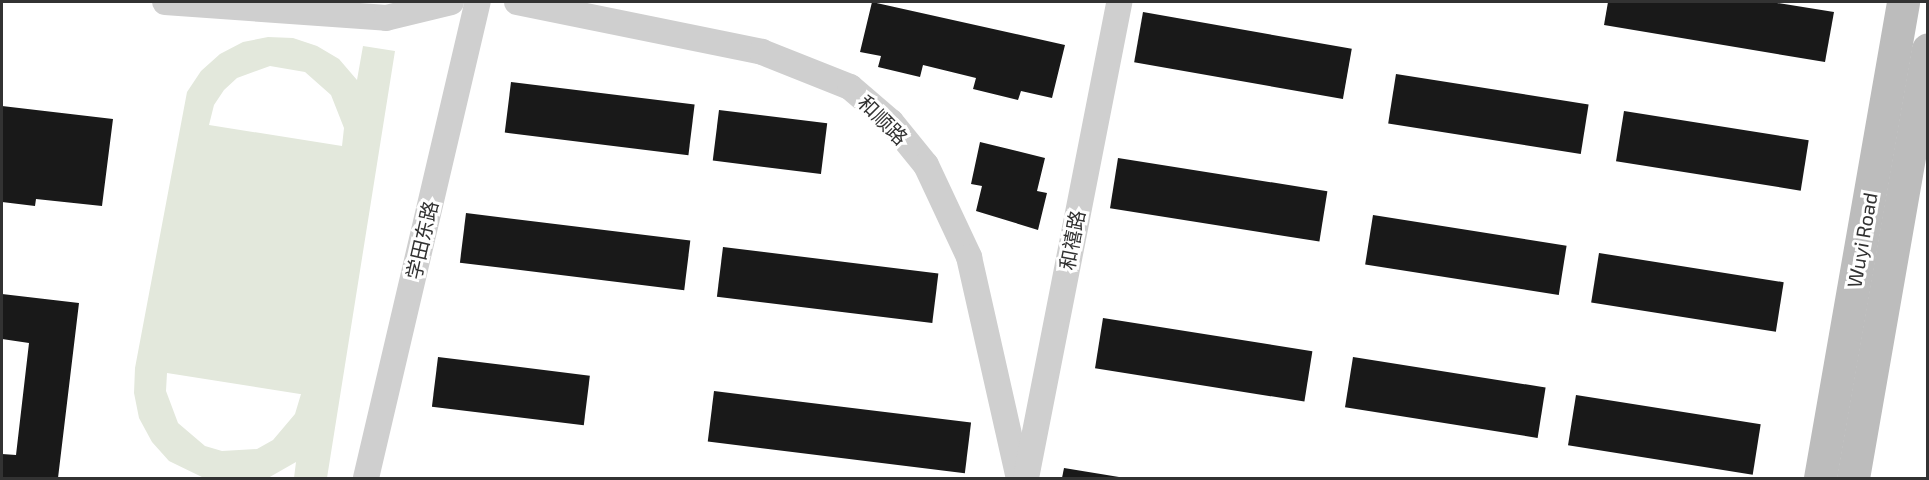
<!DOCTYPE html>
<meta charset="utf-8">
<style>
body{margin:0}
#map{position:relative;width:1929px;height:480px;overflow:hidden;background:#fff;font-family:"Exo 2","Noto Sans SC",sans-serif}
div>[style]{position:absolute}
.green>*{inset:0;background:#e3e8dc}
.building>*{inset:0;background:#191919;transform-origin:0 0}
.street>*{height:26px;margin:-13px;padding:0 13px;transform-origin:13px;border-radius:13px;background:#cfcfcf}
.secondary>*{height:33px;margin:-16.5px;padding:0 16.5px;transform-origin:16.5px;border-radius:16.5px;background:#bcbcbc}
span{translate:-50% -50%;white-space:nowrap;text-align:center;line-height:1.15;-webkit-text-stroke:6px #fff;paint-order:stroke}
.street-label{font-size:20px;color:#323232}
.frame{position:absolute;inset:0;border:3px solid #323232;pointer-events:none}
</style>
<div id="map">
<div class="green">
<i style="clip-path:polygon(evenodd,268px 37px,293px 38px,317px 46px,339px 59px,357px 80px,363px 46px,395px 51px,327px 478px,294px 478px,296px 462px,268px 478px,204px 478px,169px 461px,152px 442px,139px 418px,134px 393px,135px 368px,187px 92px,201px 71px,220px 54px,243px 42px,268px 37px,270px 66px,305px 72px,331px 95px,344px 128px,342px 146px,209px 125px,214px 105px,224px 90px,237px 78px,270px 66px,268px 37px,167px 373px,300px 394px,301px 394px,295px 414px,273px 440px,257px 449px,222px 451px,205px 446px,178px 423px,166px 391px,167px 373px)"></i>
</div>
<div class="building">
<i style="clip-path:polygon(872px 2px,1065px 45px,1052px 98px,1021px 91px,1018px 100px,973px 89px,976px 78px,923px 65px,920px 77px,878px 67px,881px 56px,860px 52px)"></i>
<i style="clip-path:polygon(1608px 2px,1771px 2px,1834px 12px,1825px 62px,1604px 25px)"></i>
<i style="left:1143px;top:12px;width:212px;height:51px;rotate:10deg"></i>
<i style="left:1396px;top:74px;width:195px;height:50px;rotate:9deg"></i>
<i style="left:511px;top:82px;width:185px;height:51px;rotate:7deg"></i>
<i style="clip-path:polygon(2px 106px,113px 119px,102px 206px,36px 199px,35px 206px,2px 202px)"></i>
<i style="left:719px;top:110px;width:109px;height:51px;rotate:7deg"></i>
<i style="left:1624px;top:111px;width:187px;height:51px;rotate:9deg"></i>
<i style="clip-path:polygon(980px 142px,1045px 158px,1037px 191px,1047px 193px,1038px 230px,976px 211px,982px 186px,971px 184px)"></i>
<i style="left:1118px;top:158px;width:212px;height:51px;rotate:9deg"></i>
<i style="left:466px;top:213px;width:226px;height:50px;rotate:7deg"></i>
<i style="left:1373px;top:215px;width:196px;height:50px;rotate:9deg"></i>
<i style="left:723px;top:247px;width:217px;height:50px;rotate:7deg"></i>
<i style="left:1599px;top:253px;width:187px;height:50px;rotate:9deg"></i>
<i style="clip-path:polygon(2px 294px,79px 303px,58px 478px,2px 478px,2px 454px,16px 455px,29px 343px,2px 339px)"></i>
<i style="left:1103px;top:318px;width:212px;height:51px;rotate:9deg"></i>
<i style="left:438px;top:357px;width:153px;height:50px;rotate:7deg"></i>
<i style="left:1353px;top:357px;width:195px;height:51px;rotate:9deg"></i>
<i style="left:714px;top:391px;width:259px;height:51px;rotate:7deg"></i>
<i style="left:1576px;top:395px;width:187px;height:51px;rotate:9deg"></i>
<i style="clip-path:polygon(1064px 468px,1119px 477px,1119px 478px,1062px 478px)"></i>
</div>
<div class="street">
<i style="left:165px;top:2px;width:222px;rotate:4.1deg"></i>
<i style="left:386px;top:18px;width:67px;rotate:-13.8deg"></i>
<i style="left:517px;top:2px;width:250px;rotate:11.5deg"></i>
<i style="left:762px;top:52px;width:95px;rotate:21.7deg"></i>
<i style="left:850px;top:87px;width:54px;rotate:40.5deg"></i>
<i style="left:891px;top:122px;width:55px;rotate:50.9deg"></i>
<i style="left:926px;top:165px;width:102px;rotate:64.9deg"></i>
<i style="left:969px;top:257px;width:227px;rotate:77.3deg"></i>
<i style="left:366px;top:478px;width:489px;rotate:-76.8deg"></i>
<i style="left:1026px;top:478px;width:485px;rotate:-78.9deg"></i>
</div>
<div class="secondary">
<i style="left:1820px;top:478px;width:483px;rotate:-80.1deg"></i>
<i style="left:1853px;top:478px;width:435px;rotate:-80.1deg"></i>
</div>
<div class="street-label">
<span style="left:883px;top:120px;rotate:45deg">和顺路</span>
<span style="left:422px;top:240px;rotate:-77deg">学田东路</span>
<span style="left:1072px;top:240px;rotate:-79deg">和禧路</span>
<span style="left:1862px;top:240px;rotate:-80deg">Wuyi Road</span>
</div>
<div class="frame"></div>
</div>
